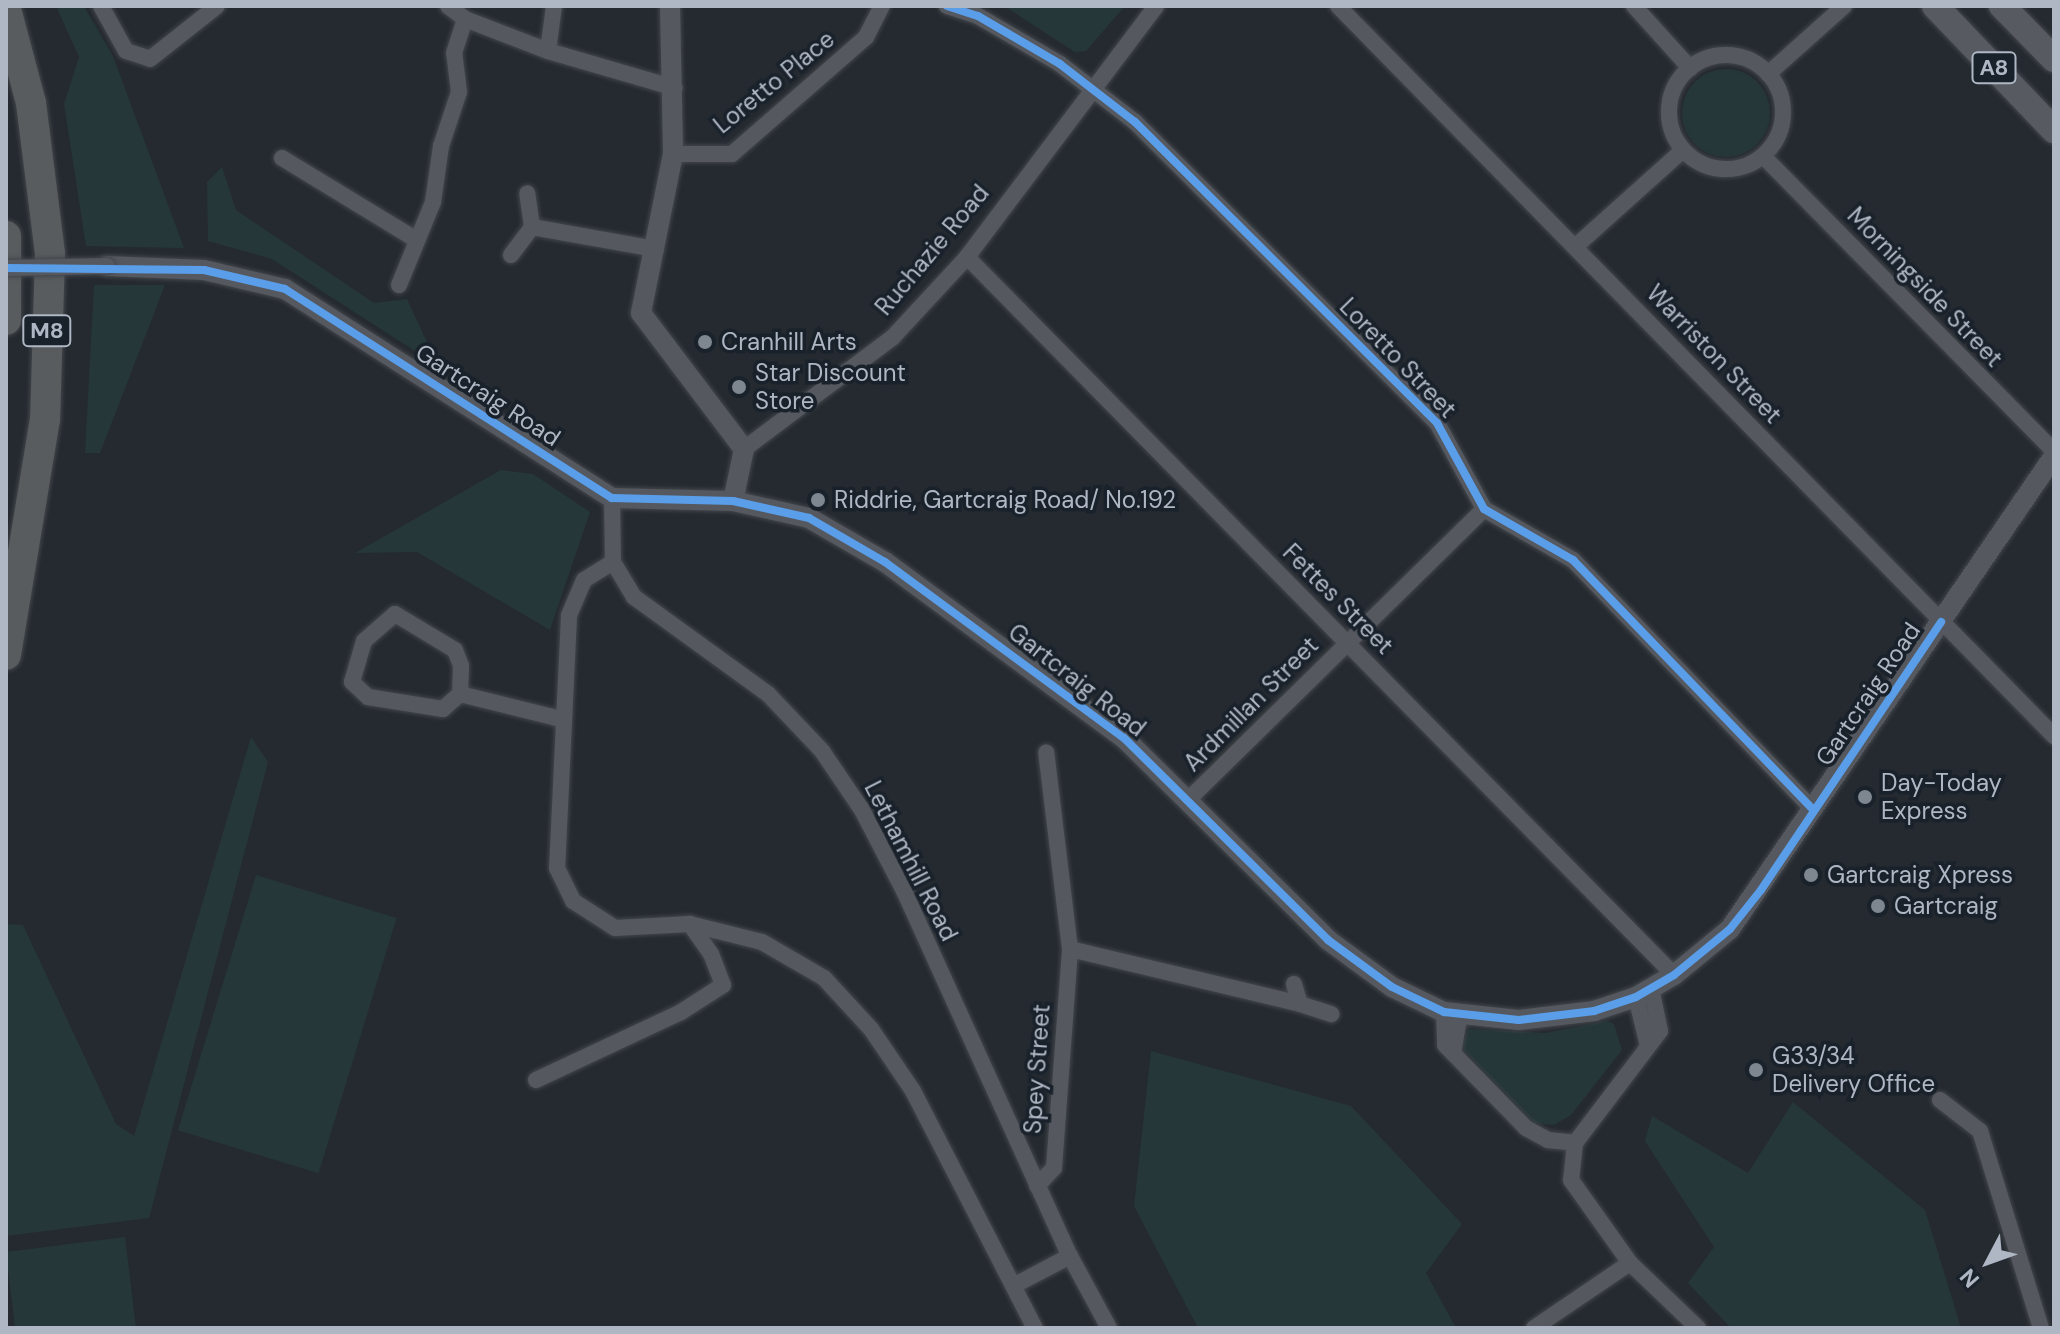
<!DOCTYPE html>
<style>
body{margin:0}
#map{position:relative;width:2060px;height:1334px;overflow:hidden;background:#252a30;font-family:"DM Sans",sans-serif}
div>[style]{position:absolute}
.green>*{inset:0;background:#253738;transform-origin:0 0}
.round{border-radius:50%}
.roads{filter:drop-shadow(0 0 2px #42464b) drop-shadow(0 0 2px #42464b)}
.minor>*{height:16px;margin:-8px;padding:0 8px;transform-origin:8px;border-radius:8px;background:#55595f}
.minor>.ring{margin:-8px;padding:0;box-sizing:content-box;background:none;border:16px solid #55595f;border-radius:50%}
.tertiary>*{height:20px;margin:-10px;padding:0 10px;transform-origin:10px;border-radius:10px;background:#55595f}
.primary>*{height:26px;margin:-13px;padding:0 13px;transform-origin:13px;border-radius:13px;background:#575b61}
.motorway>*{height:30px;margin:-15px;padding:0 15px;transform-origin:15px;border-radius:15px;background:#595c5f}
.bridges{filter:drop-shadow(0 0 2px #42464b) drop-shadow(0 0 2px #42464b)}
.minor-bridge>*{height:16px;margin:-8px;padding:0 8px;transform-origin:8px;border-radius:8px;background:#55595f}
.cycleway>*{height:8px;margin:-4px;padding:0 4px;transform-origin:4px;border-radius:4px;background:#5a9eea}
.dots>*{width:22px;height:22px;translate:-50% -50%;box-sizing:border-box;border:4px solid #19212b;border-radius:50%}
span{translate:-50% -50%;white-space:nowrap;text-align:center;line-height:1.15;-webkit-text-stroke:7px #19212b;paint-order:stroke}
.shield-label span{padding:2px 6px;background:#19212b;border:2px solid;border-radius:6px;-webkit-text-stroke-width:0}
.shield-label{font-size:22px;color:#aeb7c3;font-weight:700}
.street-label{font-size:24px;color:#aeb7c3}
.poi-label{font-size:24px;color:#aeb7c3}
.left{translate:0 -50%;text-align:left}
.frame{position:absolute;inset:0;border:8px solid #aeb7c3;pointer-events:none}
.north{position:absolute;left:1948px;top:1222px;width:80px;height:80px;-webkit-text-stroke:6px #19212b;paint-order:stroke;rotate:229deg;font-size:22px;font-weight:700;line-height:32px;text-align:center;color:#aeb7c3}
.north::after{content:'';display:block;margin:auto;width:28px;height:36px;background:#aeb7c3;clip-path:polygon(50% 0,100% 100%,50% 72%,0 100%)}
</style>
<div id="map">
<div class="green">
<i style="clip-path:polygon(56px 6px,84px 6px,113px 56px,184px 248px,86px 246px,64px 104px,79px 57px)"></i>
<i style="clip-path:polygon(1004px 6px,1125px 6px,1086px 51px,1075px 52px)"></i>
<i class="round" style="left:1682px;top:69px;width:88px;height:88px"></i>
<i style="clip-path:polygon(222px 167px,236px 210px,374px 303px,407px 299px,438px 366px,272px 259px,208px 241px,207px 182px)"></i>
<i style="clip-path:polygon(94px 285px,165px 285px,100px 453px,85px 453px)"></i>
<i style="clip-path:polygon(501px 470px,533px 474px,590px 512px,550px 630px,417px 552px,355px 553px)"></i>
<i style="clip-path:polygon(251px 737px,268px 762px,149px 1218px,6px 1236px,6px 924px,23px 925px,116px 1124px,134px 1136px)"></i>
<i style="left:256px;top:875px;width:147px;height:267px;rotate:17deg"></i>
<i style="clip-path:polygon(1607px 1021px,1614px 1024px,1622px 1050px,1571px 1115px,1554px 1125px,1534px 1123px,1461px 1047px,1469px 1029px,1545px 1033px)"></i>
<i style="clip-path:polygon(1151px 1051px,1351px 1106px,1462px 1224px,1426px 1273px,1456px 1328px,1198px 1328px,1134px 1206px)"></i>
<i style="clip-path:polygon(1793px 1102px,1925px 1210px,1961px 1328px,1731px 1328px,1688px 1283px,1714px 1247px,1645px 1141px,1652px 1116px,1748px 1173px)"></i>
<i style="clip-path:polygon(125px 1237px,136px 1328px,15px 1328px,6px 1252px)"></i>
</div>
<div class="roads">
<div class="minor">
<i style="left:101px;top:6px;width:51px;rotate:60.9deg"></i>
<i style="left:126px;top:51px;width:25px;rotate:18deg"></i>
<i style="left:150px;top:59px;width:85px;rotate:-38.3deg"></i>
<i style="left:448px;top:6px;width:21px;rotate:37deg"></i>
<i style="left:465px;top:19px;width:89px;rotate:21.1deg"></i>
<i style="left:548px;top:51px;width:132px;rotate:16.2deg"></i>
<i style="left:947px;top:6px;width:33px;rotate:18deg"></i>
<i style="left:978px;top:16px;width:95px;rotate:30.3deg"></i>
<i style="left:1060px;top:64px;width:95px;rotate:37.7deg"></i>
<i style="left:1135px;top:122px;width:426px;rotate:44.9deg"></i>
<i style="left:1437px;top:423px;width:98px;rotate:61.3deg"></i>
<i style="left:1484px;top:509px;width:103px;rotate:29.8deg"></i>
<i style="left:1573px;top:560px;width:347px;rotate:46.1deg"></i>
<i style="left:1338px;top:6px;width:1023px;rotate:45.55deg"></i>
<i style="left:1634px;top:6px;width:84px;rotate:47.9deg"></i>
<i style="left:548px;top:51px;width:45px;rotate:-82.4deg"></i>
<i class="ring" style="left:1669px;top:55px;width:98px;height:98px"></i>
<i style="left:1768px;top:74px;width:102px;rotate:-41.8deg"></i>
<i style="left:673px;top:154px;width:59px"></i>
<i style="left:732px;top:154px;width:178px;rotate:-41.1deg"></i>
<i style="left:866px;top:37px;width:35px;rotate:-63deg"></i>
<i style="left:1763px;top:156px;width:414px;rotate:45.4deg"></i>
<i style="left:282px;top:158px;width:156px;rotate:31.3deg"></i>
<i style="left:532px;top:227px;width:126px;rotate:10.1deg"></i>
<i style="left:1576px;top:246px;width:144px;rotate:-41.9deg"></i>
<i style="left:511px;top:255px;width:35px;rotate:-53deg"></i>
<i style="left:532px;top:227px;width:34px;rotate:-98deg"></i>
<i style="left:967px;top:257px;width:1008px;rotate:45.44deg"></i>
<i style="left:399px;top:285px;width:90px;rotate:-67.7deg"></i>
<i style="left:433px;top:202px;width:57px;rotate:-81.9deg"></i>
<i style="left:441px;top:146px;width:57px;rotate:-71.6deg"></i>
<i style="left:459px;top:92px;width:39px;rotate:-97deg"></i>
<i style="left:454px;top:53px;width:36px;rotate:-72deg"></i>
<i style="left:744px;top:449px;width:186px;rotate:-36.9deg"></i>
<i style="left:893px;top:337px;width:109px;rotate:-47.2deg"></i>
<i style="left:967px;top:257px;width:314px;rotate:-53deg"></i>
<i style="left:612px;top:498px;width:64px;rotate:89.1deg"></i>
<i style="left:613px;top:562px;width:41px;rotate:59deg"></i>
<i style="left:634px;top:597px;width:165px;rotate:35.9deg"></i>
<i style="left:768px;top:694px;width:79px;rotate:46.5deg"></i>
<i style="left:822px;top:751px;width:71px;rotate:55.9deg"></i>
<i style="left:862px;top:810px;width:93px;rotate:62.6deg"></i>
<i style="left:905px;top:893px;width:399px;rotate:65.6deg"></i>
<i style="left:1070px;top:1256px;width:82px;rotate:61.6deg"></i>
<i style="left:613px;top:562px;width:34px;rotate:148deg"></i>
<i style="left:584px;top:580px;width:39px;rotate:113deg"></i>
<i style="left:569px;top:616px;width:252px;rotate:92.7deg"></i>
<i style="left:557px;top:868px;width:37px;rotate:64deg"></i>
<i style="left:573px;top:901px;width:50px;rotate:32.7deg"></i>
<i style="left:615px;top:928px;width:75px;rotate:-3.1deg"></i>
<i style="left:690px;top:924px;width:74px;rotate:14deg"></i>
<i style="left:762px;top:942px;width:72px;rotate:30.1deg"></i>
<i style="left:824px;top:978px;width:69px;rotate:47.3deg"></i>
<i style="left:871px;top:1029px;width:75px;rotate:55.9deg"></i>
<i style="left:913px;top:1091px;width:267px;rotate:62.8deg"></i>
<i style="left:395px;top:614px;width:70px;rotate:31deg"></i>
<i style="left:455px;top:650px;width:17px;rotate:69deg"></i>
<i style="left:461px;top:666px;width:28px;rotate:92deg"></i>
<i style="left:460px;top:694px;width:23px;rotate:139deg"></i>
<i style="left:443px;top:709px;width:76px;rotate:-170.9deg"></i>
<i style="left:368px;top:697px;width:22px;rotate:-137deg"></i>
<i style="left:352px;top:682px;width:43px;rotate:-73.7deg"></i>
<i style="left:364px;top:641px;width:41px;rotate:-41.1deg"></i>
<i style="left:460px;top:694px;width:104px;rotate:13.9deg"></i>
<i style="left:1189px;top:799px;width:414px;rotate:-44.5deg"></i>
<i style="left:1070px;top:949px;width:236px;rotate:13.4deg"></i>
<i style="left:1300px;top:1004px;width:21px;rotate:-107deg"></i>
<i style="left:1651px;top:988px;width:44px;rotate:78.2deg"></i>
<i style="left:1660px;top:1031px;width:141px;rotate:127.2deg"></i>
<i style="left:1575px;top:1143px;width:37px;rotate:96deg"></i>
<i style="left:1571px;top:1180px;width:102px;rotate:54.6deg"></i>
<i style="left:1630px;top:1263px;width:94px;rotate:43.7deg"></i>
<i style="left:1636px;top:997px;width:50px;rotate:76.2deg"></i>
<i style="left:1300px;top:1004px;width:33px;rotate:18deg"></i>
<i style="left:1444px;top:1012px;width:33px;rotate:88deg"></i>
<i style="left:1445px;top:1045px;width:116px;rotate:45.7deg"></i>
<i style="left:1526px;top:1128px;width:25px;rotate:29deg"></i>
<i style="left:1548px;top:1140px;width:27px;rotate:6deg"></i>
<i style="left:1453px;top:1053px;width:40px;rotate:-80deg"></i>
<i style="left:536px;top:1080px;width:160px;rotate:-25.1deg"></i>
<i style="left:681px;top:1012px;width:50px;rotate:-32.7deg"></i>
<i style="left:723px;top:985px;width:33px;rotate:-111deg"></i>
<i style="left:711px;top:954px;width:37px;rotate:-125deg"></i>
<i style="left:1940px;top:1100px;width:51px;rotate:37.8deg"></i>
<i style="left:1980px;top:1131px;width:206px;rotate:72.8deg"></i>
<i style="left:1037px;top:1186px;width:25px;rotate:-47deg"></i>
<i style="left:1054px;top:1168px;width:220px;rotate:-85.8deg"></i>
<i style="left:1070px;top:949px;width:198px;rotate:-96.9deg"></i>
<i style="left:1015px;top:1285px;width:62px;rotate:-27.8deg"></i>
<i style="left:1534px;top:1328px;width:116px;rotate:-34.1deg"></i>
</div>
<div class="tertiary">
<i style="left:670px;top:6px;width:148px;rotate:88.8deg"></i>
<i style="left:673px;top:154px;width:162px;rotate:101.4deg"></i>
<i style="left:641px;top:313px;width:171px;rotate:52.9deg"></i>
<i style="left:744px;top:449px;width:53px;rotate:101.9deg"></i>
<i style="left:107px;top:266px;width:97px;rotate:2.4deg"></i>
<i style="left:204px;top:270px;width:83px;rotate:13.2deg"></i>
<i style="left:285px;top:289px;width:388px;rotate:32.6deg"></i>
<i style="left:612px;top:498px;width:121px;rotate:1.4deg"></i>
<i style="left:733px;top:501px;width:78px;rotate:12.6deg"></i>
<i style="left:809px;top:518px;width:88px;rotate:30.1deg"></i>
<i style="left:885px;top:562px;width:297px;rotate:36.4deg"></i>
<i style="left:1124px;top:738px;width:287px;rotate:44.7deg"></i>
<i style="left:1328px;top:940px;width:79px;rotate:36.3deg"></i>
<i style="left:1392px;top:987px;width:58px;rotate:25.7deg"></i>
<i style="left:1444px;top:1012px;width:75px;rotate:6.1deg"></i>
<i style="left:1519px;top:1020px;width:76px;rotate:-6.8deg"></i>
<i style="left:1594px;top:1011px;width:44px;rotate:-18.4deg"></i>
<i style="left:1636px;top:997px;width:44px;rotate:-30.1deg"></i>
<i style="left:1674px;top:975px;width:72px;rotate:-39.4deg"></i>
<i style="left:1730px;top:929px;width:573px;rotate:-55.59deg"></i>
</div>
<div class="primary">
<i style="left:1935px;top:6px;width:172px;rotate:46.2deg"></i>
<i style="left:2002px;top:6px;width:74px;rotate:45.5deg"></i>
</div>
<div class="motorway">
<i style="left:6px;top:9px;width:97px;rotate:75.1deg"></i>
<i style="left:31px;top:103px;width:152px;rotate:82.8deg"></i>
<i style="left:50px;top:254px;width:165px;rotate:91.7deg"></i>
<i style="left:45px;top:419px;width:239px;rotate:99.4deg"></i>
<i style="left:6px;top:236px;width:84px;rotate:90deg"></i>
</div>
</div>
<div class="bridges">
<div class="minor-bridge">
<i style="left:6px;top:268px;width:101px;rotate:-1.1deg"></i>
</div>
</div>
<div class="cycleway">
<i style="left:947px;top:6px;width:33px;rotate:18deg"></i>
<i style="left:978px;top:16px;width:95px;rotate:30.3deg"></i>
<i style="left:1060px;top:64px;width:95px;rotate:37.7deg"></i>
<i style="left:1135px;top:122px;width:426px;rotate:44.9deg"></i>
<i style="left:1437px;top:423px;width:98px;rotate:61.3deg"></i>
<i style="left:1484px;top:509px;width:103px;rotate:29.8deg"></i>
<i style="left:1573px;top:560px;width:347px;rotate:46.1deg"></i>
<i style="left:6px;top:268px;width:198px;rotate:0.6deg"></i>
<i style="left:204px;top:270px;width:83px;rotate:13.2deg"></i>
<i style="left:285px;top:289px;width:388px;rotate:32.6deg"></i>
<i style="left:612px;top:498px;width:121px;rotate:1.4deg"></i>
<i style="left:733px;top:501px;width:78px;rotate:12.6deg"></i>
<i style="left:809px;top:518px;width:88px;rotate:30.1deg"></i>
<i style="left:885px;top:562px;width:297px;rotate:36.4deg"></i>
<i style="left:1124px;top:738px;width:287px;rotate:44.7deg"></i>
<i style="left:1328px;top:940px;width:79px;rotate:36.3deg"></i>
<i style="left:1392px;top:987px;width:58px;rotate:25.7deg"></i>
<i style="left:1444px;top:1012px;width:75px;rotate:6.1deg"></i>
<i style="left:1519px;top:1020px;width:76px;rotate:-6.8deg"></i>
<i style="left:1594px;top:1011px;width:44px;rotate:-18.4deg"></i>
<i style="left:1636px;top:997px;width:44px;rotate:-30.1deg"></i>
<i style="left:1674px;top:975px;width:72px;rotate:-39.4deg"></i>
<i style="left:1730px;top:929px;width:50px;rotate:-51.5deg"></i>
<i style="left:1761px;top:890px;width:323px;rotate:-56.1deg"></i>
</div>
<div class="dots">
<i style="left:705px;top:342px;background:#7e8690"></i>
<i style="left:739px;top:387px;background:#7e8690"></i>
<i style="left:818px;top:500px;background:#7e8690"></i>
<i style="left:1865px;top:797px;background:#7e8690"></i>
<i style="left:1811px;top:875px;background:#7e8690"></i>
<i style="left:1878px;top:906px;background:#7e8690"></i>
<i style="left:1756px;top:1070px;background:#7e8690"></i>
</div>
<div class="shield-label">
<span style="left:1994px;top:68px">A8</span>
<span style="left:47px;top:331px">M8</span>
</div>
<div class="street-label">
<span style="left:774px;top:82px;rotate:-39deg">Loretto Place</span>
<span style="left:932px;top:250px;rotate:-50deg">Ruchazie Road</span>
<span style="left:1925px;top:287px;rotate:46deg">Morningside Street</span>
<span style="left:1714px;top:354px;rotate:46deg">Warriston Street</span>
<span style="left:1398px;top:358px;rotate:46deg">Loretto Street</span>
<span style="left:488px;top:395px;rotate:33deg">Gartcraig Road</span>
<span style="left:1338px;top:599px;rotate:45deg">Fettes Street</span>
<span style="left:1077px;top:680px;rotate:38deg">Gartcraig Road</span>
<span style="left:1868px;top:694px;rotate:-56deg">Gartcraig Road</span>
<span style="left:1251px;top:704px;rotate:-45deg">Ardmillan Street</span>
<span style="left:911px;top:861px;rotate:63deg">Lethamhill Road</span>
<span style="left:1037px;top:1069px;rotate:-86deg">Spey Street</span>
</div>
<div class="poi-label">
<span class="left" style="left:721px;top:342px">Cranhill Arts</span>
<span class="left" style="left:755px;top:387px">Star Discount<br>Store</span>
<span class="left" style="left:834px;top:500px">Riddrie, Gartcraig Road/ No.192</span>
<span class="left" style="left:1881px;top:797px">Day-Today<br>Express</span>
<span class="left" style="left:1827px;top:875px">Gartcraig Xpress</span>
<span class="left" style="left:1894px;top:906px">Gartcraig</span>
<span class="left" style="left:1772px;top:1070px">G33/34<br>Delivery Office</span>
</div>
<div class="frame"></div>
<div class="north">N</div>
</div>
